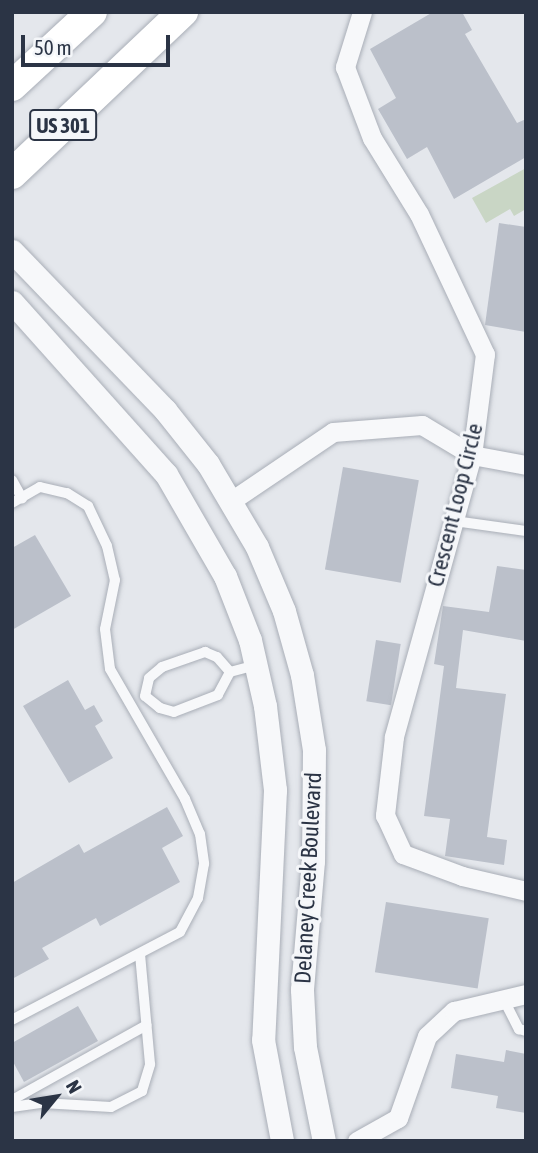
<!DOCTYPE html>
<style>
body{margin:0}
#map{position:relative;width:538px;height:1153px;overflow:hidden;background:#e4e7ec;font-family:"Asap Condensed",sans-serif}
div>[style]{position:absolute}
.green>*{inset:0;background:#c9d6c5}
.building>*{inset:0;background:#bbc0ca;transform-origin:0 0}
.roads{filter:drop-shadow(0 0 2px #a9aeb7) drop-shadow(0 0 2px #a9aeb7)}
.service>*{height:10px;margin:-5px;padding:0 5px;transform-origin:5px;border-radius:5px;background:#f7f8fa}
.minor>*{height:19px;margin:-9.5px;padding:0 9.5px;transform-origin:9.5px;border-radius:9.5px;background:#f7f8fa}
.tertiary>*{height:23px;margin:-11.5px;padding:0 11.5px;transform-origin:11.5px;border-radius:11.5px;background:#f7f8fa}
.primary>*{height:30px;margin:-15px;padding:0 15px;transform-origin:15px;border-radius:15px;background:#fff}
span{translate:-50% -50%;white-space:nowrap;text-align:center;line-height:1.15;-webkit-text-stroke:6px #f4f6f9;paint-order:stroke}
.shield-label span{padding:2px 5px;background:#f4f6f9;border:2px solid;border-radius:5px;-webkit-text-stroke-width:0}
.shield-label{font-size:21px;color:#2b3445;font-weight:700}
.street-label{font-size:23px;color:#2b3445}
.frame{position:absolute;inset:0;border:14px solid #2b3445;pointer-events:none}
.north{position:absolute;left:21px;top:1062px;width:70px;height:70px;-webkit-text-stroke:5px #f4f6f9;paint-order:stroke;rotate:60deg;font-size:19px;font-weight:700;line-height:28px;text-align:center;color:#2b3445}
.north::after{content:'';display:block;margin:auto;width:24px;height:32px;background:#2b3445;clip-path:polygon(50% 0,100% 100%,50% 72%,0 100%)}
.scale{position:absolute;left:21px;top:35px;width:149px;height:32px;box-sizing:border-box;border:4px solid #2b3445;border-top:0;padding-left:9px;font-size:21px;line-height:24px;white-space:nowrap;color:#2b3445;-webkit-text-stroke:5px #f4f6f9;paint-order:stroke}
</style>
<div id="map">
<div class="green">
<i style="clip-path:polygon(526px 168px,526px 209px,514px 216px,510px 209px,486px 223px,472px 198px)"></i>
</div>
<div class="building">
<i style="clip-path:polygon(433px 12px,462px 12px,472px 30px,465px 34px,517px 123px,526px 119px,526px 157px,454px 199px,427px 147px,407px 159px,378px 109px,396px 98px,370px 49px)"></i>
<i style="clip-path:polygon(499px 223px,526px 227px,526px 332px,485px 325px)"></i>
<i style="left:343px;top:467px;width:77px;height:104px;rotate:10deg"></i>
<i style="clip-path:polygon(35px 535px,71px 596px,12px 630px,12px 548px)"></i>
<i style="clip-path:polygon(497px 566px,526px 570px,526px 641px,463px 630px,456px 688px,506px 694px,487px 837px,507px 840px,504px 865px,445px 856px,450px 819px,424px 816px,444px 666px,434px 664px,443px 606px,489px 612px)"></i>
<i style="left:376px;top:640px;width:25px;height:62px;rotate:9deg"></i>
<i style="clip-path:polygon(68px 680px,85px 710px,94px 705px,103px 721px,95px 726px,113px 758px,69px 783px,23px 706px)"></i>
<i style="clip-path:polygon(167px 807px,183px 836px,162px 848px,180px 882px,100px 926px,96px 918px,42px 948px,49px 959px,12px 979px,12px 883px,79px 844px,84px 853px)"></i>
<i style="left:386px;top:902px;width:104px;height:71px;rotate:9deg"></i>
<i style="clip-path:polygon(78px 1006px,98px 1041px,24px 1082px,12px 1060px,12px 1043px)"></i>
<i style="clip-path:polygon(506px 1050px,526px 1054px,526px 1113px,496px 1108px,498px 1096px,451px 1088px,456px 1054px,504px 1062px)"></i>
</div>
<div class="roads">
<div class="service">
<i style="left:12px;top:480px;width:21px;rotate:61deg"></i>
<i style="left:12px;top:503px;width:32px;rotate:-30deg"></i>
<i style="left:40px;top:487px;width:28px;rotate:13deg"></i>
<i style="left:67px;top:493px;width:25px;rotate:32deg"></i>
<i style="left:88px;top:506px;width:44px;rotate:64.6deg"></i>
<i style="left:107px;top:546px;width:35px;rotate:77deg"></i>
<i style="left:115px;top:580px;width:50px;rotate:101.5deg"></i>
<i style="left:105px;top:629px;width:40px;rotate:82.9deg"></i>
<i style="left:110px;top:669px;width:150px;rotate:60deg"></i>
<i style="left:185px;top:799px;width:38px;rotate:67deg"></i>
<i style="left:200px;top:834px;width:30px;rotate:82deg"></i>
<i style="left:204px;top:864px;width:35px;rotate:100deg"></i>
<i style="left:198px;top:898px;width:38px;rotate:118deg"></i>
<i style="left:180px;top:932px;width:190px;rotate:152.4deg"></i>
<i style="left:454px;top:521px;width:73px;rotate:7.9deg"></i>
<i style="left:205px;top:652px;width:13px;rotate:23deg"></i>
<i style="left:217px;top:657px;width:20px;rotate:49deg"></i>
<i style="left:230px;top:672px;width:26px;rotate:118deg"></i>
<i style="left:218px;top:695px;width:47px;rotate:158.9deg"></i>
<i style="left:174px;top:712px;width:15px;rotate:-164deg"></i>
<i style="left:160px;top:708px;width:19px;rotate:-141deg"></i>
<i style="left:145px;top:696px;width:18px;rotate:-77deg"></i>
<i style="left:149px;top:678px;width:17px;rotate:-40deg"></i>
<i style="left:162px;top:667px;width:46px;rotate:-19.2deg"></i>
<i style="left:230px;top:672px;width:27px;rotate:-15deg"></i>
<i style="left:504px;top:1000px;width:33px;rotate:63deg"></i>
<i style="left:519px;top:1029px;width:7px;rotate:16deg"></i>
<i style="left:12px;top:1100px;width:154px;rotate:-29.1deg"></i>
<i style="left:12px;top:1107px;width:30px;rotate:-8deg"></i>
<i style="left:42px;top:1103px;width:69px;rotate:3.3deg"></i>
<i style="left:111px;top:1107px;width:35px;rotate:-27deg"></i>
<i style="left:142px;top:1091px;width:28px;rotate:-73deg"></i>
<i style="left:150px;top:1064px;width:110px;rotate:-95.2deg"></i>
</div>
<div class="minor">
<i style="left:362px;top:12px;width:58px;rotate:107.2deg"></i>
<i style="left:345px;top:67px;width:76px;rotate:69.2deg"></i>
<i style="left:372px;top:138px;width:89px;rotate:58.3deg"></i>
<i style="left:419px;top:214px;width:155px;rotate:64.8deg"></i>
<i style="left:485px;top:354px;width:102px;rotate:97.3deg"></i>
<i style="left:472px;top:455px;width:293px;rotate:105.5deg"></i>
<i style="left:394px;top:737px;width:79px;rotate:96.6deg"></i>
<i style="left:385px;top:815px;width:43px;rotate:65.2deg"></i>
<i style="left:403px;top:854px;width:63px;rotate:20.4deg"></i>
<i style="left:462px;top:876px;width:66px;rotate:13.2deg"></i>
<i style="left:231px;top:501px;width:123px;rotate:-34.1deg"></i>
<i style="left:333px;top:432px;width:89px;rotate:-4.5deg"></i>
<i style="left:422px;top:425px;width:58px;rotate:31deg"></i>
<i style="left:472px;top:455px;width:55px;rotate:10.5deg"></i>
<i style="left:357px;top:1141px;width:47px;rotate:-29.3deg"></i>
<i style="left:398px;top:1118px;width:87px;rotate:-70.5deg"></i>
<i style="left:427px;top:1036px;width:37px;rotate:-43deg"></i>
<i style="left:454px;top:1011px;width:74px;rotate:-13.3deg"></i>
</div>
<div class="tertiary">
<i style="left:12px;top:251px;width:221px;rotate:46.1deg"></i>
<i style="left:165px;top:410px;width:69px;rotate:51.5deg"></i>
<i style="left:208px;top:464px;width:96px;rotate:59.4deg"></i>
<i style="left:257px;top:547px;width:69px;rotate:67.1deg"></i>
<i style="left:284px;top:611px;width:66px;rotate:74.3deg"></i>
<i style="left:302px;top:675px;width:76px;rotate:80.9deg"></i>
<i style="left:314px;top:750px;width:111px;rotate:90.5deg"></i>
<i style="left:313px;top:861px;width:129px;rotate:94.9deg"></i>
<i style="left:302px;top:990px;width:57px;rotate:87deg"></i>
<i style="left:305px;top:1047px;width:96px;rotate:78.6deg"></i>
<i style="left:12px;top:302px;width:231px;rotate:48.2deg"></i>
<i style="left:166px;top:474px;width:118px;rotate:60deg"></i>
<i style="left:225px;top:576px;width:69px;rotate:68.7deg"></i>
<i style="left:250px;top:640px;width:68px;rotate:77.2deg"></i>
<i style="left:265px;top:706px;width:85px;rotate:83.2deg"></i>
<i style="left:275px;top:790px;width:250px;rotate:92.7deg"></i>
<i style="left:263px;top:1040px;width:103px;rotate:79.3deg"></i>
</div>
<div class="primary">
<i style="left:12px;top:86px;width:109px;rotate:-42.8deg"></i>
<i style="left:12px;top:174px;width:236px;rotate:-43.5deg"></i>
</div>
</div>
<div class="shield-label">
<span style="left:63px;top:125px">US 301</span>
</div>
<div class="street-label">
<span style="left:455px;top:505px;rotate:-76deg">Crescent Loop Circle</span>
<span style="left:308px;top:878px;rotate:-87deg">Delaney Creek Boulevard</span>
</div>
<div class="frame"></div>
<div class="north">N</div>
<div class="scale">50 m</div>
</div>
